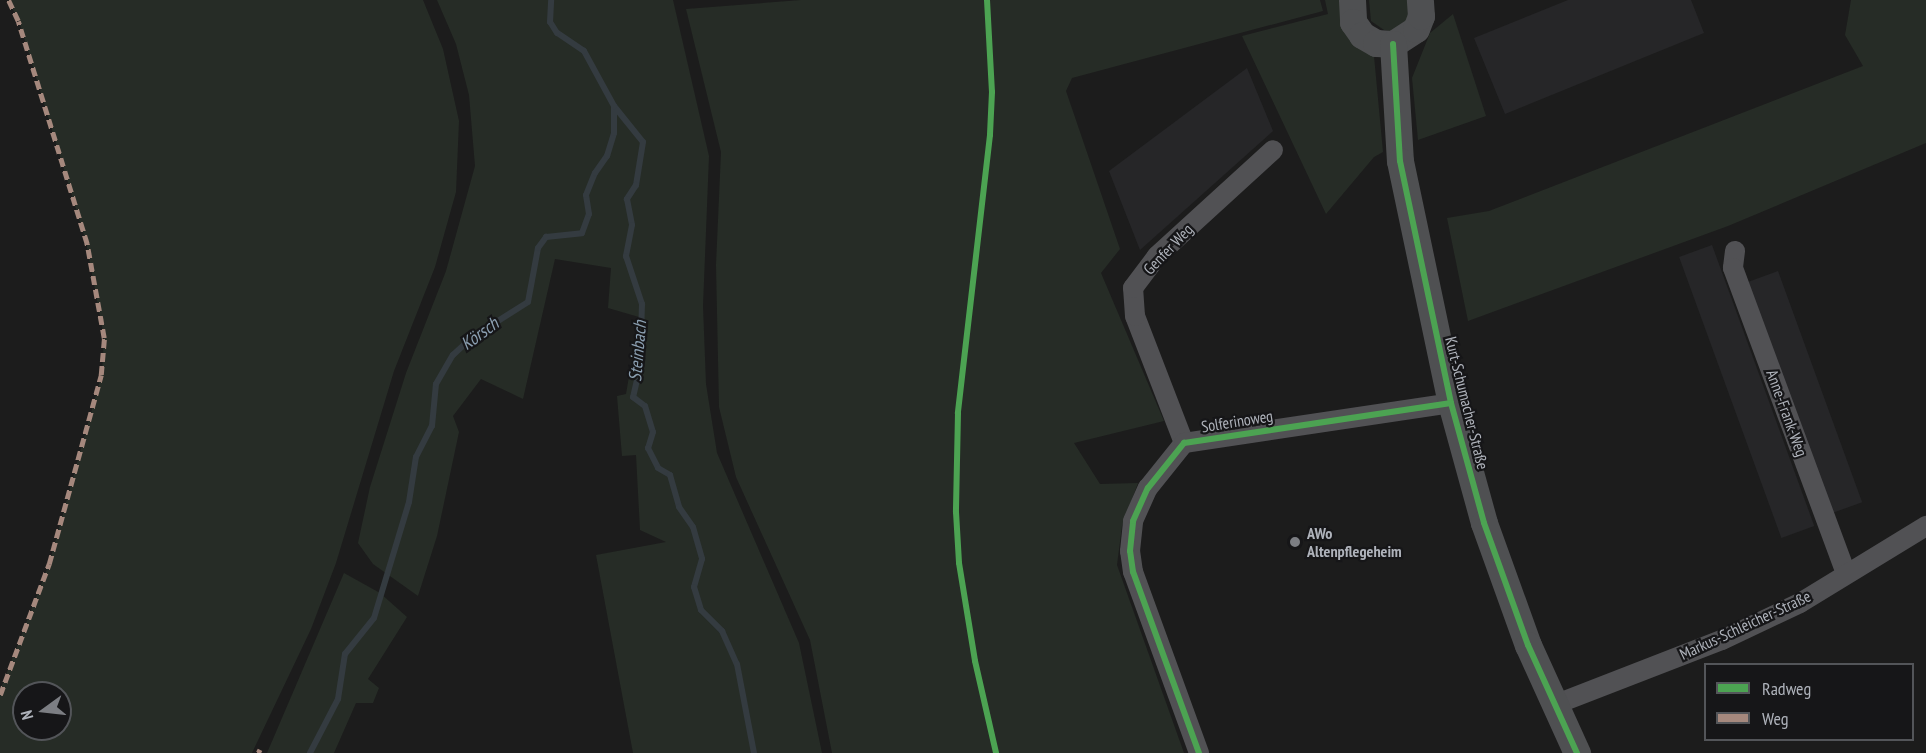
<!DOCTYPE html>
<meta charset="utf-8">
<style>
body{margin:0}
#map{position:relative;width:1926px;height:753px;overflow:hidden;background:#1c1c1c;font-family:"PT Sans Narrow",sans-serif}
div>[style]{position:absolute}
.built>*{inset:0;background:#262628;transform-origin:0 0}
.green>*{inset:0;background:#262c26}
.stream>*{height:6px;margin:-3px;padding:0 3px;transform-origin:3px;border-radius:3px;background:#343b40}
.street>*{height:20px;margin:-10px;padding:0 10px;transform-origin:10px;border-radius:10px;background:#515154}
.secondary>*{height:27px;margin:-13.5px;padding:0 13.5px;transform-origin:13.5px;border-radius:13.5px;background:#4f5052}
.quiet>*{height:4.5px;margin-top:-2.25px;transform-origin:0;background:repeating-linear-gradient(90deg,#a5887d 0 9px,transparent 0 13.5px)}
.cycleway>*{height:6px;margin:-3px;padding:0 3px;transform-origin:3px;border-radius:3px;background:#4ca352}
.dots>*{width:16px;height:16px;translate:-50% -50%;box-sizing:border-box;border:3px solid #161618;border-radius:50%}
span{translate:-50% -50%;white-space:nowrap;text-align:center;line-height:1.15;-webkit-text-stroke:4.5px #161618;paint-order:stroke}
.street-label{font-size:16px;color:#afb3bb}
.poi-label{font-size:16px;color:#afb3bb;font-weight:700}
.left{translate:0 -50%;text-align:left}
.water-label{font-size:18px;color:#8b9fb1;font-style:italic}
.legend{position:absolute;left:1704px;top:663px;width:210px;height:78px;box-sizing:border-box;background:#161618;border:2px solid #535559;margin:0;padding:8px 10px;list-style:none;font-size:18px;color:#afb3bb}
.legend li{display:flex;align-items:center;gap:12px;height:30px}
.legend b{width:30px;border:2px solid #535559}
.north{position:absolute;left:12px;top:681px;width:60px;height:60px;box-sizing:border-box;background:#161618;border:2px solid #535559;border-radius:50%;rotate:255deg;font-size:16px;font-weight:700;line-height:24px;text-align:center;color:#afb3bb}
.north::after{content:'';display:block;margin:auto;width:21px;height:27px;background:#7c7e83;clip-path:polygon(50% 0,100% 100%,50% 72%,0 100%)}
</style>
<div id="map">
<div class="built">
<i style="clip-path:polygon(1568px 0,1691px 0,1704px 33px,1505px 114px,1474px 38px)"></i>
<i style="clip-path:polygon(1247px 68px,1273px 131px,1140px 250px,1109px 171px)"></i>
<i style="left:1712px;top:245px;width:299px;height:35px;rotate:70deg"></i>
<i style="left:1778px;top:271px;width:246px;height:32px;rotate:70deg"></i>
</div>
<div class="green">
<i style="clip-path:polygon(evenodd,8px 0,423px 0,443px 49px,459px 121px,456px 192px,435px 267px,394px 371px,336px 563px,311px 629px,252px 753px,0 753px,0 690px,49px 564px,102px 373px,104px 337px,86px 242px,19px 21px,8px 0,24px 693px,60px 693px,60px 729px,24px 729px,24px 693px)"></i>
<i style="clip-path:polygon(437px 0,673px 0,709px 156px,703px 306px,706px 384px,717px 453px,799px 643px,822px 753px,633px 753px,596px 555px,666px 542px,640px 530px,636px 455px,622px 456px,617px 396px,626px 394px,639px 317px,608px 308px,611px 268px,555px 259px,523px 399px,481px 379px,453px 416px,459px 432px,437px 536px,418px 596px,373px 564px,358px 543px,370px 487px,406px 373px,446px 271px,475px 166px,469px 95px,456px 44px)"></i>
<i style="clip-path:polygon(801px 0,1320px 0,1323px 11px,1072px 78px,1066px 91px,1120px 249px,1101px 273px,1164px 421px,1074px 443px,1100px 484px,1138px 483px,1122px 526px,1117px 565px,1184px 753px,832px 753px,810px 640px,736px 477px,719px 407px,716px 265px,721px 152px,686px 9px)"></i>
<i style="clip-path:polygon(1325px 0,1344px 0,1346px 25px,1374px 56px,1383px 152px,1374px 157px,1326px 214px,1242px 36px,1328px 14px)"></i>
<i style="clip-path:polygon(1369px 0,1410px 0,1410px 18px,1391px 31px,1384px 30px,1371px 21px)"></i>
<i style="clip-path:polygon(1851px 0,1926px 0,1926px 143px,1728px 226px,1468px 321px,1447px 218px,1489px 211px,1863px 66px,1845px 35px)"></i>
<i style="clip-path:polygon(1453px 14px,1486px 116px,1418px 140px,1412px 78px,1430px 33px)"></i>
<i style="clip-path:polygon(344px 573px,380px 593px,407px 617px,368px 679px,379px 688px,373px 703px,356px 703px,334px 753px,267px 753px)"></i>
</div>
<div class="stream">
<i style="left:614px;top:106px;width:46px;rotate:51.1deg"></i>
<i style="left:643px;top:142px;width:44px;rotate:99.2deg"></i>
<i style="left:636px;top:185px;width:17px;rotate:123deg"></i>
<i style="left:627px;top:199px;width:26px;rotate:79deg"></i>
<i style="left:632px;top:225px;width:32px;rotate:101deg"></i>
<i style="left:626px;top:256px;width:51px;rotate:71.6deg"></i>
<i style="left:642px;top:304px;width:63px;rotate:91.8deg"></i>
<i style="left:640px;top:367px;width:31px;rotate:103deg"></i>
<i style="left:633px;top:397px;width:15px;rotate:37deg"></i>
<i style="left:645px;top:406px;width:27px;rotate:73deg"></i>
<i style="left:653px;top:432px;width:17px;rotate:107deg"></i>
<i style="left:648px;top:448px;width:22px;rotate:63deg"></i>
<i style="left:658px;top:468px;width:14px;rotate:30deg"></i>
<i style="left:670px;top:475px;width:33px;rotate:74deg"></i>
<i style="left:679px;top:507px;width:24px;rotate:55deg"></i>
<i style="left:693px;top:527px;width:33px;rotate:74deg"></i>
<i style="left:702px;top:559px;width:29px;rotate:106deg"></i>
<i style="left:694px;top:587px;width:24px;rotate:73deg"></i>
<i style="left:701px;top:610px;width:30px;rotate:45deg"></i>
<i style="left:722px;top:631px;width:36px;rotate:66deg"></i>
<i style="left:737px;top:664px;width:91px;rotate:79.2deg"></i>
<i style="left:310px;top:753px;width:61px;rotate:-62.6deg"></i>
<i style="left:338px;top:699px;width:46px;rotate:-81.2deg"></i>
<i style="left:345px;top:654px;width:46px;rotate:-51.1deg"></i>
<i style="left:374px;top:618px;width:121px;rotate:-73.2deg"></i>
<i style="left:409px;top:502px;width:46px;rotate:-81.2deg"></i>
<i style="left:416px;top:457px;width:35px;rotate:-63deg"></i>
<i style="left:432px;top:426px;width:42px;rotate:-84.6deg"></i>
<i style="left:436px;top:384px;width:34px;rotate:-60deg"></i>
<i style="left:453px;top:355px;width:25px;rotate:-43deg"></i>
<i style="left:471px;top:338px;width:67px;rotate:-32.3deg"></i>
<i style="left:528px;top:302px;width:55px;rotate:-79.5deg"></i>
<i style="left:538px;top:248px;width:14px;rotate:-54deg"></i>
<i style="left:546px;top:237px;width:36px;rotate:-6deg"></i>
<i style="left:582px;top:233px;width:20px;rotate:-70deg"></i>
<i style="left:589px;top:214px;width:19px;rotate:-99deg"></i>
<i style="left:586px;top:195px;width:24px;rotate:-68deg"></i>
<i style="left:595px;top:173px;width:21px;rotate:-55deg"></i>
<i style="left:607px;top:156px;width:24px;rotate:-73deg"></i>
<i style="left:614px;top:133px;width:27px;rotate:-90deg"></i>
<i style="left:614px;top:106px;width:63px;rotate:-118.6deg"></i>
<i style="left:584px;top:51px;width:32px;rotate:-146deg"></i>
<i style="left:557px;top:33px;width:13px;rotate:-122deg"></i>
<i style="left:550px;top:22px;width:22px;rotate:-87deg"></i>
</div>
<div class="street">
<i style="left:1735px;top:251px;width:17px;rotate:97deg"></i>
<i style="left:1733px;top:268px;width:326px;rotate:69.7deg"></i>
<i style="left:1184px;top:443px;width:136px;rotate:-111.1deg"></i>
<i style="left:1135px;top:316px;width:28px;rotate:-94deg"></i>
<i style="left:1133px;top:288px;width:40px;rotate:-53deg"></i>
<i style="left:1157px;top:256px;width:157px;rotate:-42.4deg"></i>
<i style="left:1554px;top:705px;width:180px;rotate:-21.2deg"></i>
<i style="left:1722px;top:640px;width:86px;rotate:-25.4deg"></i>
<i style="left:1800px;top:603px;width:148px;rotate:-31.4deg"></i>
<i style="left:1199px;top:753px;width:193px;rotate:-110deg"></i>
<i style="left:1133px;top:572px;width:21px;rotate:-98deg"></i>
<i style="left:1130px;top:551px;width:30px;rotate:-84deg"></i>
<i style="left:1133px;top:521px;width:36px;rotate:-66deg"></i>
<i style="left:1148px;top:488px;width:58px;rotate:-51.3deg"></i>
<i style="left:1184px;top:443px;width:270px;rotate:-8.5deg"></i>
</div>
<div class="secondary">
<i style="left:1352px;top:0;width:22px;rotate:87deg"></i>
<i style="left:1353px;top:22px;width:16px;rotate:55deg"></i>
<i style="left:1362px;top:35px;width:16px;rotate:30deg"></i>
<i style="left:1376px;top:43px;width:17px;rotate:3deg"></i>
<i style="left:1393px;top:44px;width:27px;rotate:-33deg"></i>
<i style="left:1416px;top:29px;width:14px;rotate:-69deg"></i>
<i style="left:1421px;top:16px;width:16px;rotate:-94deg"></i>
<i style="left:1393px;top:44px;width:117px;rotate:86.6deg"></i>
<i style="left:1400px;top:161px;width:247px;rotate:78.1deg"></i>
<i style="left:1451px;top:403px;width:124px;rotate:74.6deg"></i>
<i style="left:1484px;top:523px;width:130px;rotate:70.2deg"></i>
<i style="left:1528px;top:645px;width:119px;rotate:65.6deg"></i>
</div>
<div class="quiet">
<i style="left:0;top:695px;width:140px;rotate:-69.5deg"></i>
<i style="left:49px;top:564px;width:196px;rotate:-74.6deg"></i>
<i style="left:101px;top:375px;width:37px;rotate:-85deg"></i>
<i style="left:104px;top:338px;width:96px;rotate:-100.3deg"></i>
<i style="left:87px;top:244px;width:233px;rotate:-107.2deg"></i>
<i style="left:18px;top:21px;width:23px;rotate:-115deg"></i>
<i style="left:258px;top:753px;width:4px;rotate:-63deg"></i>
</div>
<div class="cycleway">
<i style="left:987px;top:0;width:92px;rotate:86.9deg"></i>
<i style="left:992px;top:92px;width:43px;rotate:92.7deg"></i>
<i style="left:990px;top:135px;width:280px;rotate:96.6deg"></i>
<i style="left:958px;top:413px;width:99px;rotate:91.2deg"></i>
<i style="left:956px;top:512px;width:51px;rotate:86.6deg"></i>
<i style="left:959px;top:563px;width:99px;rotate:80.7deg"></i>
<i style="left:975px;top:661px;width:94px;rotate:77.1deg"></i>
<i style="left:1393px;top:44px;width:117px;rotate:86.6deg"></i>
<i style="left:1400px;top:161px;width:247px;rotate:78.1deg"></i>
<i style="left:1451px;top:403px;width:124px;rotate:74.6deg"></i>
<i style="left:1484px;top:523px;width:130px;rotate:70.2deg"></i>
<i style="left:1528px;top:645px;width:119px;rotate:65.6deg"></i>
<i style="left:1199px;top:753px;width:193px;rotate:-110deg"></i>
<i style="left:1133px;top:572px;width:21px;rotate:-98deg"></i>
<i style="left:1130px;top:551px;width:30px;rotate:-84deg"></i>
<i style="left:1133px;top:521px;width:36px;rotate:-66deg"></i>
<i style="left:1148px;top:488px;width:58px;rotate:-51.3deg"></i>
<i style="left:1184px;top:443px;width:270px;rotate:-8.5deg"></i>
</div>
<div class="dots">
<i style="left:1295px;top:542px;background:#7c7e83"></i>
</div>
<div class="street-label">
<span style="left:1168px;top:249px;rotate:-46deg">Genfer Weg</span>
<span style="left:1467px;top:403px;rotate:76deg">Kurt-Schumacher-Straße</span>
<span style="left:1787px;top:413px;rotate:70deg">Anne-Frank-Weg</span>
<span style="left:1237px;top:421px;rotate:-9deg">Solferinoweg</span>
<span style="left:1745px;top:625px;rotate:-25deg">Markus-Schleicher-Straße</span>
</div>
<div class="poi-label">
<span class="left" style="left:1307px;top:542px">AWo<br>Altenpflegeheim</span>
</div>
<div class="water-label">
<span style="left:480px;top:334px;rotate:-36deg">Körsch</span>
<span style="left:638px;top:351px;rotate:-85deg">Steinbach</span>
</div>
<ul class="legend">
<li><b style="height:8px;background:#4ca352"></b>Radweg</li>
<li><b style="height:8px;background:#a5887d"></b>Weg</li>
</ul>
<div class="north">N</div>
</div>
